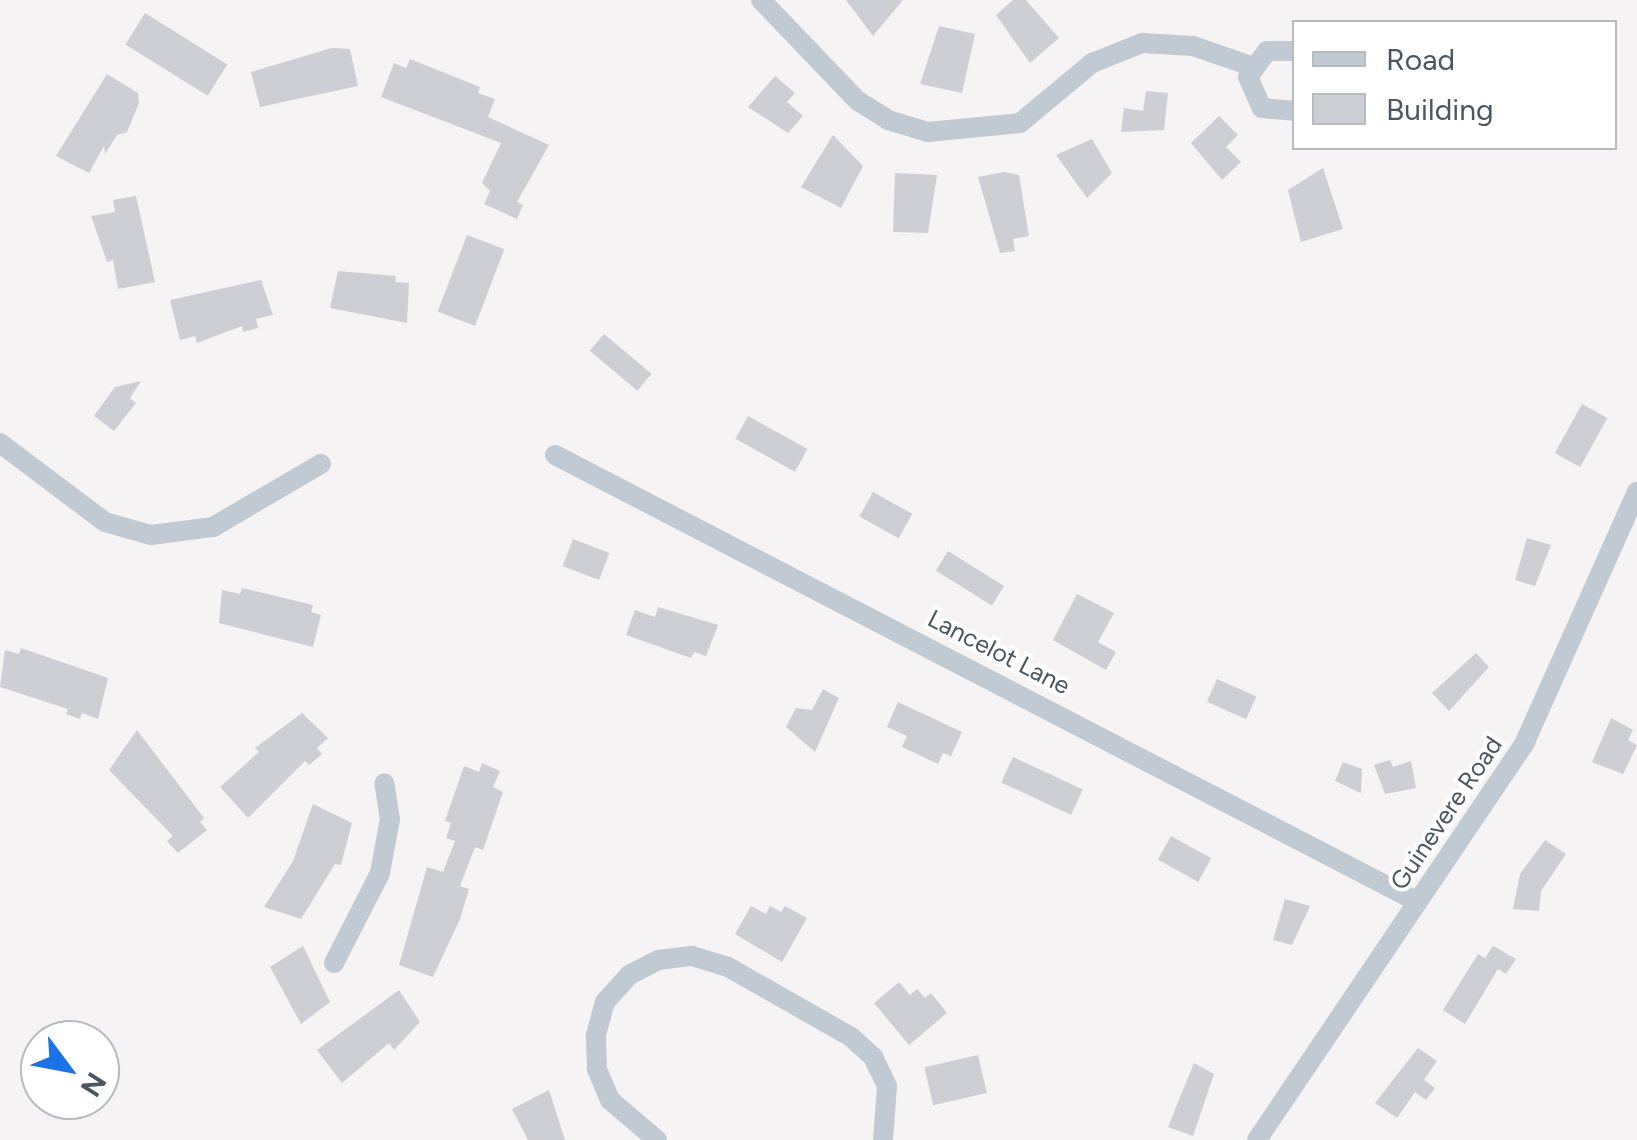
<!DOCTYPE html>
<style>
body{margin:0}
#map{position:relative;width:1637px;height:1140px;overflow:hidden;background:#f5f3f3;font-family:Figtree,sans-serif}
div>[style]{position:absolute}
.building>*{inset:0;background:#cdcfd5;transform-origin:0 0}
.minor>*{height:20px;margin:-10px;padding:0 10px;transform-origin:10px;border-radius:10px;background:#c1cad2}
span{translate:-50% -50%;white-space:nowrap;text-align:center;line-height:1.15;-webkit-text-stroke:8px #fff;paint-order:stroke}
.street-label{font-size:25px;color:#4a5661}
.legend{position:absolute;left:1292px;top:20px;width:325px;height:130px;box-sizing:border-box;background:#fff;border:2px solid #b7bbc0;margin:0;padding:12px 18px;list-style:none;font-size:30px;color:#4a5661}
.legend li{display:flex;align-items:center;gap:20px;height:50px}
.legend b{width:50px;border:2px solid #b7bbc0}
.north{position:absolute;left:20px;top:1020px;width:100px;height:100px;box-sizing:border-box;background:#fff;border:2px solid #b7bbc0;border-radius:50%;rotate:122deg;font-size:28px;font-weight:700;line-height:40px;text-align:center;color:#4a5661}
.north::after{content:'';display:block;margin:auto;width:35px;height:45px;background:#1a73e8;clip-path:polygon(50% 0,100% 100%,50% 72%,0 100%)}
</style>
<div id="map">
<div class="building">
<i style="clip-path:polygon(846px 0,903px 0,873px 36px)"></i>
<i style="clip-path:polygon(1013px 0,1026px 0,1059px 38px,1030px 63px,996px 15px)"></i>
<i style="left:145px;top:13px;width:97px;height:37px;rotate:32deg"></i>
<i style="clip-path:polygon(939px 26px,975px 34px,962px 93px,920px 84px)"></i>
<i style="clip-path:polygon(332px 48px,350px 49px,358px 86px,260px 107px,251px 72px)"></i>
<i style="clip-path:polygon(410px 59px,480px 87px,478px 93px,495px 99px,488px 117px,549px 145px,517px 202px,523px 205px,517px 219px,484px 204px,490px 191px,482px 183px,501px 143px,381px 97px,394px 63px,406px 68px)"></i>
<i style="clip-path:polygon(107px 74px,138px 93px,139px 103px,127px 132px,117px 135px,105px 154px,104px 146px,89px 173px,56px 156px)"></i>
<i style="clip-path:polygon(775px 76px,795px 93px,787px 102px,803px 116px,788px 133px,748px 107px)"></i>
<i style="clip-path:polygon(1146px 91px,1168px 93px,1164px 130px,1121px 132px,1124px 108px,1143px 111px)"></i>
<i style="clip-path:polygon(1219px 116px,1238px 135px,1226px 147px,1241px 162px,1222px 180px,1191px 143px)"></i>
<i style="clip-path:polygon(833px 135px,863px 166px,841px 208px,801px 187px)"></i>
<i style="clip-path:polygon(1092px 139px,1112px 173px,1087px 198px,1056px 155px)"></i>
<i style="clip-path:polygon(1323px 168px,1343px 229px,1301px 242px,1288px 190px)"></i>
<i style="clip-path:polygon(1004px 172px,1019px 175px,1029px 236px,1013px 239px,1015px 251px,1000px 253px,978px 177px)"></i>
<i style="clip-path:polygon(895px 173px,937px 175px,928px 233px,893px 232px)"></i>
<i style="clip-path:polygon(136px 196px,155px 282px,118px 289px,113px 260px,107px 262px,91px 216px,115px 212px,113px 200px)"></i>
<i style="left:467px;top:235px;width:40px;height:82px;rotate:21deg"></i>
<i style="clip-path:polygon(338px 271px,396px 276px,395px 282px,409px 283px,407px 323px,330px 308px)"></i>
<i style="clip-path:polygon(261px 280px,273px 315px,256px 319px,258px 328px,243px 332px,242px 326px,197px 343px,195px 336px,180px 340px,170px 300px)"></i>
<i style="left:604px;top:334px;width:62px;height:22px;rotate:40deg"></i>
<i style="clip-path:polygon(141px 381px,130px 398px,136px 403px,114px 431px,94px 416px,115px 387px)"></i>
<i style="left:1582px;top:404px;width:29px;height:56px;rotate:29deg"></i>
<i style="left:748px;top:416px;width:68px;height:26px;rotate:29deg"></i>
<i style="left:873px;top:492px;width:45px;height:28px;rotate:29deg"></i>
<i style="clip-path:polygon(1527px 538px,1551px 545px,1535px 586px,1515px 580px)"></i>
<i style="left:573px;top:539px;width:39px;height:29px;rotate:21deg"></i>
<i style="left:948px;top:551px;width:66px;height:23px;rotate:32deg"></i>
<i style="clip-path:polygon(242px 588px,313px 605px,311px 612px,321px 615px,313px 647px,219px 623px,222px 590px,240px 594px)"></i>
<i style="clip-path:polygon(1077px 594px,1114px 613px,1098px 642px,1116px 652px,1106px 670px,1053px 640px)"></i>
<i style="clip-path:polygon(658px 607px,718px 625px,706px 656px,694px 652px,691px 658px,626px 635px,635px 610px,655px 617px)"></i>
<i style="clip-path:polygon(21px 648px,108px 678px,98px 719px,82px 713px,80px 719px,66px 714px,68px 709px,0 687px,5px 650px,19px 654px)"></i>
<i style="clip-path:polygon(1476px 653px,1489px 667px,1449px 711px,1432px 693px)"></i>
<i style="left:1217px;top:679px;width:43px;height:25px;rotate:24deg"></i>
<i style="clip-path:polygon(823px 689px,839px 698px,815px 752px,786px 727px,796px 708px,812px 710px)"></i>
<i style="clip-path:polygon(898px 702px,962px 732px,951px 756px,943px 753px,938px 764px,902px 747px,907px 736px,887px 727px)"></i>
<i style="clip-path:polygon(302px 713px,328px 738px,317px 748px,322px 754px,309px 765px,305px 761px,248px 818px,220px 787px,259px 752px,255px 748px)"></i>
<i style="clip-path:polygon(1611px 718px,1633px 730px,1628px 740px,1637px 745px,1623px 774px,1592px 762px)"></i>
<i style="clip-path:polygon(137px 730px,204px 818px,200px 822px,207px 830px,178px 853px,167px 841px,173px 836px,109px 770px)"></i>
<i style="left:1013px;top:757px;width:77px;height:28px;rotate:25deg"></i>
<i style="clip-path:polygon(1390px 760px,1393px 767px,1411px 761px,1416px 788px,1385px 794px,1374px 765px)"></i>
<i style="clip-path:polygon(1343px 762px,1362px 769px,1361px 793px,1335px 781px)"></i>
<i style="clip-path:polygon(482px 763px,500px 771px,493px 787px,503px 792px,483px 850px,475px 847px,460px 886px,469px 889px,460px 919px,433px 977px,399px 965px,427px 867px,443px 872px,455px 841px,446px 838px,451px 823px,445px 821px,464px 766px,479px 772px)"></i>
<i style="clip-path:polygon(313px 804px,352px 823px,341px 865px,335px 864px,301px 919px,264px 907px,293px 861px)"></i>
<i style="left:1171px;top:836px;width:46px;height:27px;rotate:29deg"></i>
<i style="clip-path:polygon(1545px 840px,1566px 854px,1541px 891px,1539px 911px,1513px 909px,1520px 874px)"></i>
<i style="clip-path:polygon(1285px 899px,1310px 906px,1292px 945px,1273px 940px)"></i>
<i style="clip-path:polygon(751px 906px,766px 914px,770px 906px,781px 912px,785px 906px,807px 918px,782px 962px,735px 934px)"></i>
<i style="clip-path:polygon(303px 946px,330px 1002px,301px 1024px,270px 967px)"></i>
<i style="clip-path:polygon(1493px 946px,1516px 959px,1506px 974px,1498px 969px,1465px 1024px,1443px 1010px,1478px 954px,1485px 958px)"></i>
<i style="clip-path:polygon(899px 982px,910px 995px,917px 989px,925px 998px,931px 993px,947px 1013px,909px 1045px,874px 1003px)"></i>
<i style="clip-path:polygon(399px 990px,420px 1022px,394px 1050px,389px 1043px,342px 1083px,317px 1050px)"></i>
<i style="clip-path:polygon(1418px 1048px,1437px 1061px,1424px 1080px,1435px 1088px,1426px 1100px,1415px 1092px,1397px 1118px,1375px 1103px)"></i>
<i style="left:978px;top:1055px;width:39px;height:55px;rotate:77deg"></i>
<i style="clip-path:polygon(1194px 1063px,1214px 1074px,1193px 1136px,1168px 1127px)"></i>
<i style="clip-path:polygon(549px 1090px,565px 1140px,528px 1140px,512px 1109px)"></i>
</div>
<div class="minor">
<i style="left:761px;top:0;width:140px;rotate:46.2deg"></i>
<i style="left:858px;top:101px;width:36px;rotate:32deg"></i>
<i style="left:888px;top:120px;width:42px;rotate:16.7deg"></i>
<i style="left:928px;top:132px;width:92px;rotate:-5.6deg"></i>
<i style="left:1020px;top:123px;width:94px;rotate:-39.8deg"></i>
<i style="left:1092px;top:63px;width:54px;rotate:-21.8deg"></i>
<i style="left:1142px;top:43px;width:51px;rotate:3.4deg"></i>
<i style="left:1193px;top:46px;width:61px;rotate:19deg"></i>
<i style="left:1294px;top:51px;width:27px;rotate:180deg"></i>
<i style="left:1267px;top:51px;width:32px;rotate:126deg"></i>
<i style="left:1248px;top:77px;width:34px;rotate:66deg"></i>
<i style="left:1262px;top:108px;width:32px;rotate:5deg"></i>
<i style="left:0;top:443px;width:131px;rotate:37deg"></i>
<i style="left:105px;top:522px;width:48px;rotate:15.8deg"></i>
<i style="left:151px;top:535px;width:63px;rotate:-7.4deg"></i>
<i style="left:213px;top:527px;width:125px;rotate:-30.3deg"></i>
<i style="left:555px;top:455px;width:970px;rotate:27.38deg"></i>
<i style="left:334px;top:963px;width:101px;rotate:-62.9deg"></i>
<i style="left:380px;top:873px;width:55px;rotate:-79.5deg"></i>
<i style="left:390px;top:819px;width:36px;rotate:-99deg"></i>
<i style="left:657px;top:1140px;width:62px;rotate:-139.6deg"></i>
<i style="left:610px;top:1100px;width:34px;rotate:-113deg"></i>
<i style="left:597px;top:1069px;width:34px;rotate:-92deg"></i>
<i style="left:596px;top:1035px;width:34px;rotate:-75deg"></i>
<i style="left:605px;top:1002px;width:36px;rotate:-48deg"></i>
<i style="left:629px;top:975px;width:33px;rotate:-27deg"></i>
<i style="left:658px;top:960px;width:34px;rotate:-7deg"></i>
<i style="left:692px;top:956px;width:38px;rotate:17deg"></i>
<i style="left:728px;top:967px;width:142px;rotate:29.6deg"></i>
<i style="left:851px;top:1037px;width:30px;rotate:42deg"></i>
<i style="left:873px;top:1057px;width:32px;rotate:64deg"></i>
<i style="left:887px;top:1086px;width:54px;rotate:94.2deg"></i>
<i style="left:1257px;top:1140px;width:480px;rotate:-56deg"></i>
<i style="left:1525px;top:742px;width:274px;rotate:-65.9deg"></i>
</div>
<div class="street-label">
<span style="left:999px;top:652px;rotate:27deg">Lancelot Lane</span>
<span style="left:1446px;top:813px;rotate:-56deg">Guinevere Road</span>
</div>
<ul class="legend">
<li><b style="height:12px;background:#c1cad2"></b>Road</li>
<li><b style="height:28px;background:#cdcfd5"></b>Building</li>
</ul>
<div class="north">N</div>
</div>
